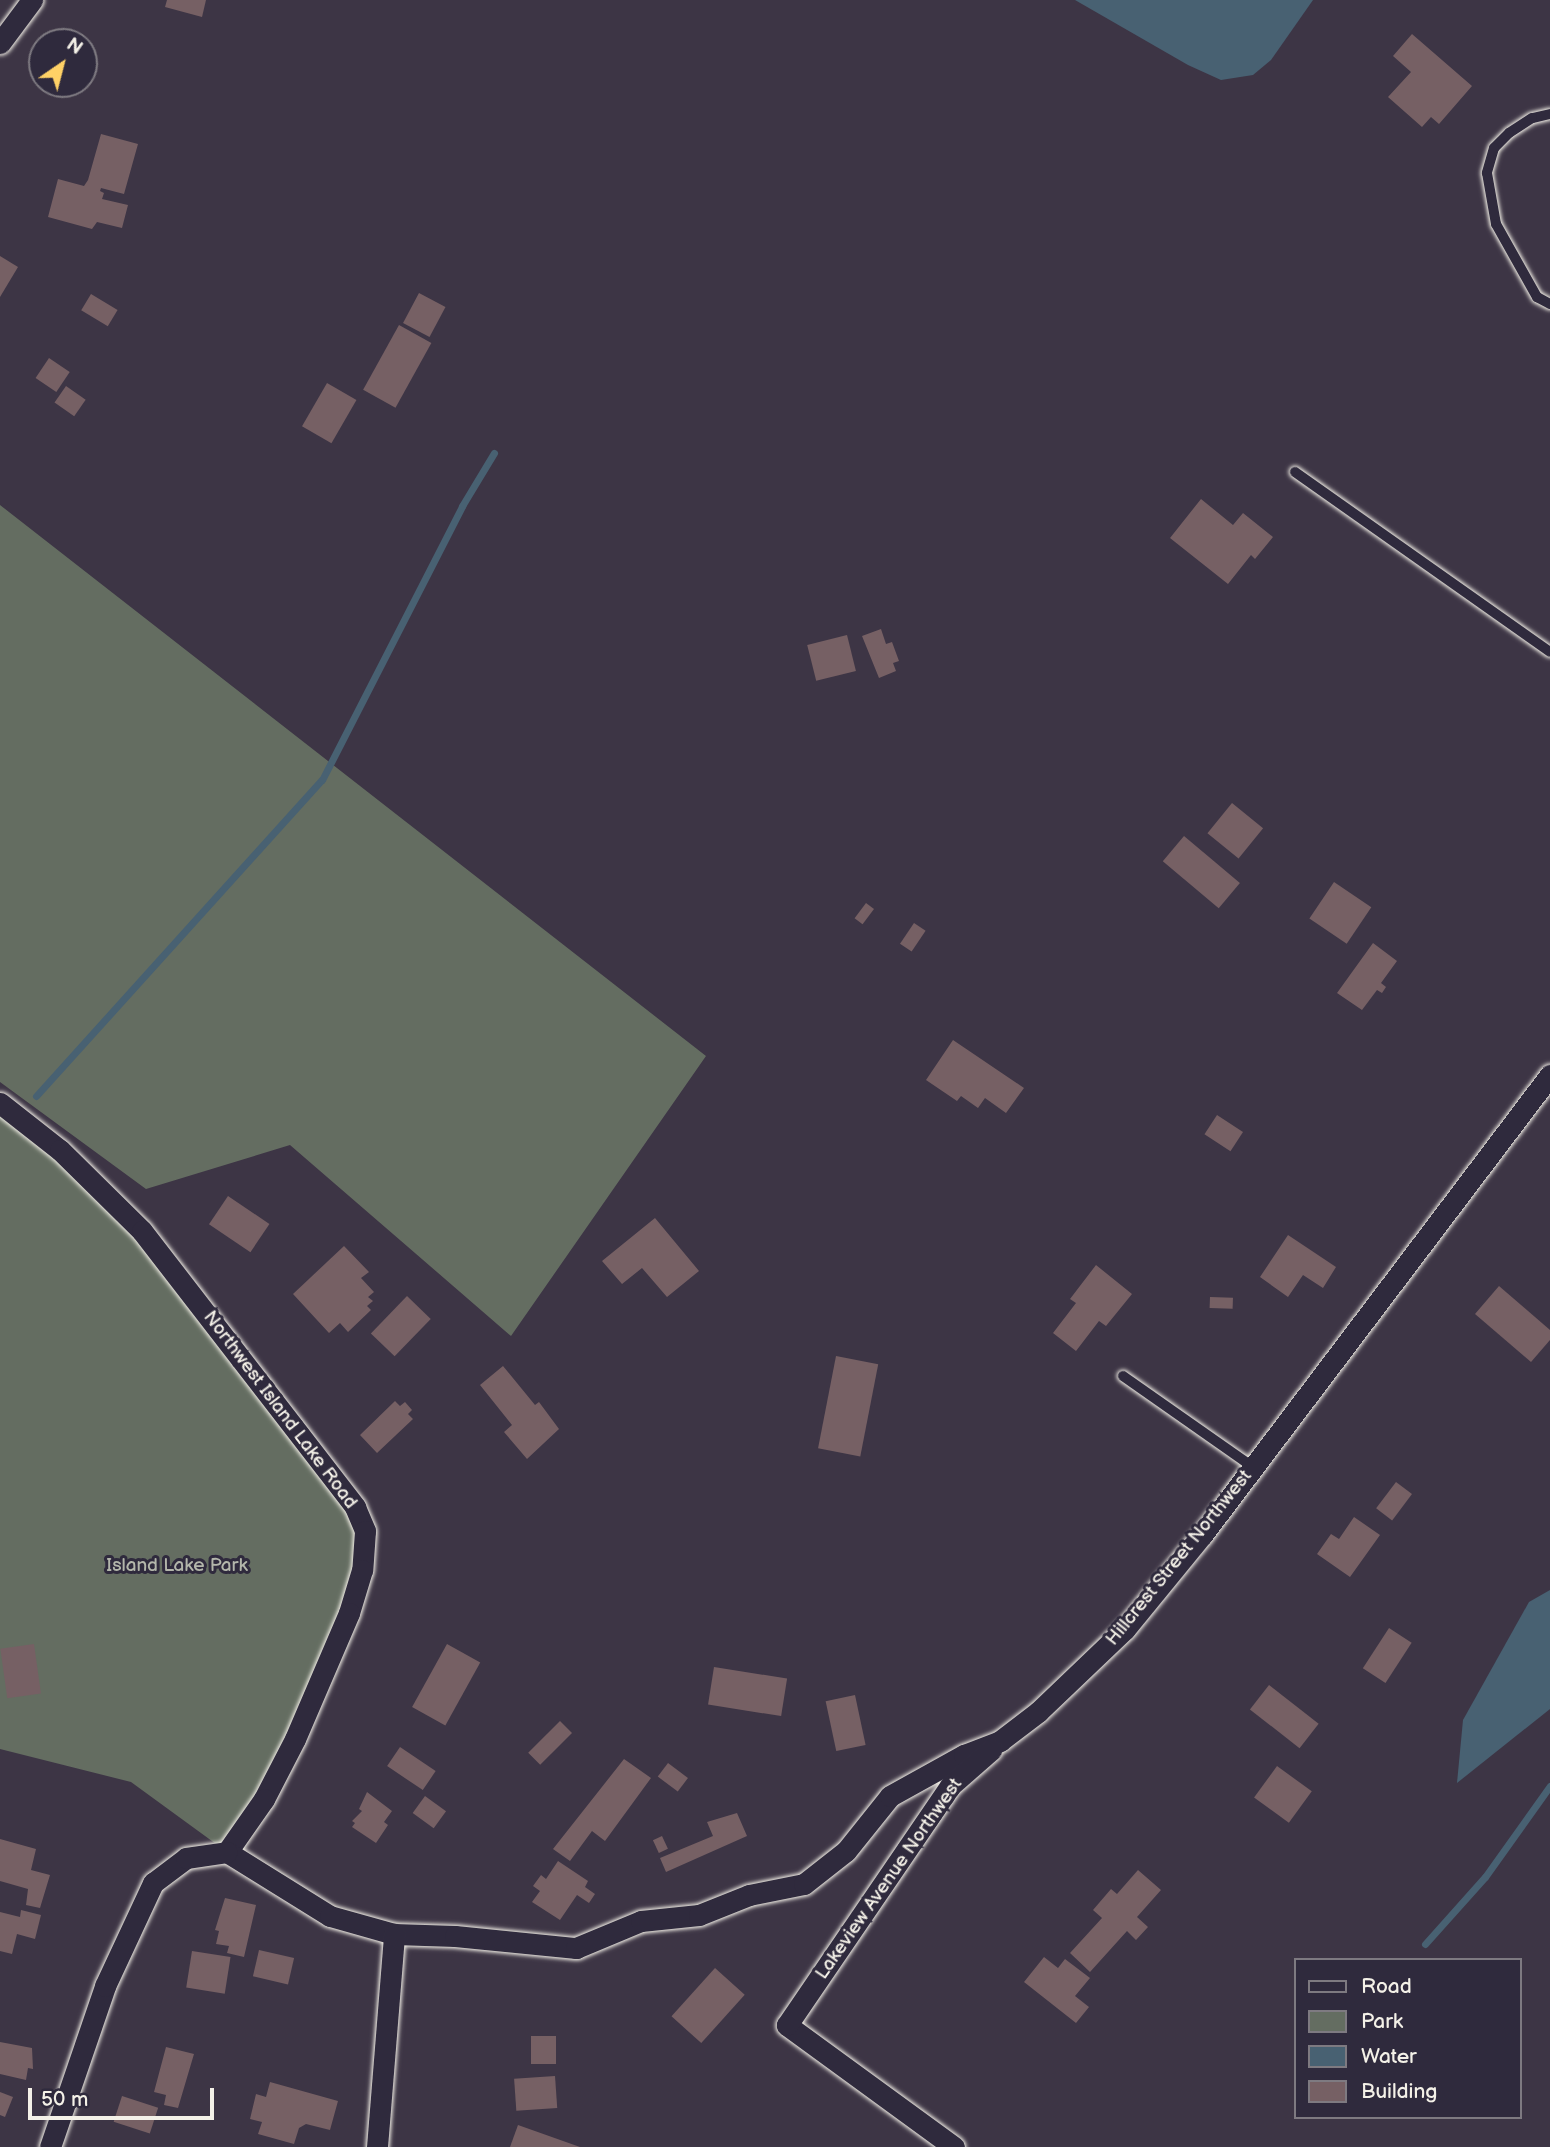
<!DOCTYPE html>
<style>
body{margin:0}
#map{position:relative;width:1550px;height:2147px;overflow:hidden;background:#3d3545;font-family:"Balsamiq Sans",sans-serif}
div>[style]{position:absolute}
.green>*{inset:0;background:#646d61}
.water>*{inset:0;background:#486172}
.stream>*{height:7px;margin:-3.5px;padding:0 3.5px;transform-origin:3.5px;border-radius:3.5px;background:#486172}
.building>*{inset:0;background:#766064;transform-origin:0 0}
.roads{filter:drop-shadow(0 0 2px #f4f1e8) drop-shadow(0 0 2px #f4f1e8)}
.service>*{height:10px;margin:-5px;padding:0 5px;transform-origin:5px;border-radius:5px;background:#2f2a3d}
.minor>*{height:21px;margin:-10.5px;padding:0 10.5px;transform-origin:10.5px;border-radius:10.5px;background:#2f2a3d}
span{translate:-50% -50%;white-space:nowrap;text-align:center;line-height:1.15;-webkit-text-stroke:6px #2f2a3d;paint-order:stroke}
.street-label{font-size:19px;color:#f4f1e8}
.park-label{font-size:19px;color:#b3b6ab}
.legend{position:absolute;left:1294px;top:1958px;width:228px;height:161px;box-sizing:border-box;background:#2f2a3d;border:2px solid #7e7a81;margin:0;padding:9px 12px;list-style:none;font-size:21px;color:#f4f1e8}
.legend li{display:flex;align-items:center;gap:14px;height:35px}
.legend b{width:35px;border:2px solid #7e7a81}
.north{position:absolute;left:28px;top:28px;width:70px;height:70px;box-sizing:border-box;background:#2f2a3d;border:2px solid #7e7a81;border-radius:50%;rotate:35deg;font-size:19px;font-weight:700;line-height:28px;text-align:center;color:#f4f1e8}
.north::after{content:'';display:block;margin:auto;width:24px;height:32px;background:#ffd166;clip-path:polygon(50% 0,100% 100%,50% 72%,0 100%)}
.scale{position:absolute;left:28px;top:2088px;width:186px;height:32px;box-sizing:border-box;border:4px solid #f4f1e8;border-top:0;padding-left:9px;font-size:21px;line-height:24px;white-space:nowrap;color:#f4f1e8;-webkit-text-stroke:5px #2f2a3d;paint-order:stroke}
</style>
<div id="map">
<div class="green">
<i style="clip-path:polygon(0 505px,706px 1056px,511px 1336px,290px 1145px,146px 1189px,0 1082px)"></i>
<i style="clip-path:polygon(0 1103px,142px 1231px,365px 1531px,349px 1613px,227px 1852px,131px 1782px,0 1749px)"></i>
</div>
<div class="water">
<i style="clip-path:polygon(1075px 0,1313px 0,1271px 60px,1253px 75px,1221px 80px,1188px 65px)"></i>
<i style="clip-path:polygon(1550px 1590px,1550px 1709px,1457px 1783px,1463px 1720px,1529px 1602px)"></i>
</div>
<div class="stream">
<i style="left:36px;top:1096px;width:426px;rotate:-47.9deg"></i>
<i style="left:322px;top:780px;width:308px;rotate:-62.9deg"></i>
<i style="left:462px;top:506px;width:62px;rotate:-58.9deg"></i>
<i style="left:1425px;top:1944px;width:90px;rotate:-48.2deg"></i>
<i style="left:1485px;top:1877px;width:112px;rotate:-54.5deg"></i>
</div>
<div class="building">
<i style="clip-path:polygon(167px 0,206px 0,202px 17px,165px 7px)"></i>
<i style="clip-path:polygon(1412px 34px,1472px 86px,1439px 124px,1431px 117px,1422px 127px,1388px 97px,1411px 72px,1393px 56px)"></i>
<i style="clip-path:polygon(101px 134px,138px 144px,124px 194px,101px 188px,100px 191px,104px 193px,102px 199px,128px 205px,122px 228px,97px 222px,92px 229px,48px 217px,58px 179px,84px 186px,88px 180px)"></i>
<i style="clip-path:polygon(0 256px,18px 267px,0 297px)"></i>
<i style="left:419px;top:293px;width:30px;height:34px;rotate:28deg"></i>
<i style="left:91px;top:294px;width:31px;height:19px;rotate:31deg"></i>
<i style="left:399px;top:325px;width:37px;height:74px;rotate:29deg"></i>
<i style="left:49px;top:358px;width:25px;height:24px;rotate:34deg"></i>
<i style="left:327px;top:383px;width:34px;height:50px;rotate:30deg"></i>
<i style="left:66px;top:386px;width:24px;height:20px;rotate:35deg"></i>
<i style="clip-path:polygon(1201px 499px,1233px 525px,1243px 513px,1273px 537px,1255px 559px,1251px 555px,1228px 584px,1170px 538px)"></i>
<i style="clip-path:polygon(881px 629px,886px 644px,892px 642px,899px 661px,893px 663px,896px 671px,879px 678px,862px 636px)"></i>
<i style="left:847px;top:635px;width:37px;height:41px;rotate:76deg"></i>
<i style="left:1232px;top:803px;width:40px;height:39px;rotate:39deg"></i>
<i style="left:1184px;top:836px;width:73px;height:33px;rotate:40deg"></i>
<i style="left:1334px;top:882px;width:45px;height:44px;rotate:34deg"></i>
<i style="left:866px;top:903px;width:10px;height:19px;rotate:37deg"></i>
<i style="left:914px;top:923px;width:14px;height:25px;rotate:34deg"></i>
<i style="clip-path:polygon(1373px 943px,1397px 961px,1381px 983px,1386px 987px,1382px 993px,1377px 990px,1362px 1010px,1337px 993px)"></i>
<i style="clip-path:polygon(953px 1040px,1024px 1088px,1006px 1113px,985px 1098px,978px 1108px,961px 1096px,957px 1101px,926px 1080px)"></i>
<i style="left:1217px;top:1115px;width:31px;height:23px;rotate:33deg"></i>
<i style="left:228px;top:1196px;width:50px;height:34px;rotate:34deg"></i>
<i style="clip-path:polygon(655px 1218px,699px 1271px,667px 1297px,642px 1268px,622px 1284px,602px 1261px)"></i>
<i style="clip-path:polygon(1288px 1235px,1336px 1267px,1323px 1288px,1303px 1275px,1288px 1297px,1260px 1277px)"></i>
<i style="clip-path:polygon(344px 1246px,369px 1272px,361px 1278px,374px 1292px,368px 1297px,373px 1301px,367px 1306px,371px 1310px,348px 1332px,340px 1323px,329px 1333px,293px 1294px)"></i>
<i style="clip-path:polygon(1096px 1265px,1132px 1294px,1106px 1326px,1099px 1321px,1076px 1351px,1053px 1333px,1076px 1303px,1070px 1299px)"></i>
<i style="clip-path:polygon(1499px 1286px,1550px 1330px,1550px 1340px,1531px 1362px,1475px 1314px)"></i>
<i style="left:407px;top:1296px;width:33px;height:52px;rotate:44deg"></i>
<i style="left:1210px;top:1297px;width:23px;height:11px;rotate:2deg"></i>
<i style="left:836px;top:1356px;width:43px;height:94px;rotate:11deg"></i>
<i style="clip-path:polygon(503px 1366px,535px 1405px,539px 1402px,559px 1429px,527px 1459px,504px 1432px,512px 1425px,480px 1385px)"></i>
<i style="clip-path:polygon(395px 1401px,400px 1406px,405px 1402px,412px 1410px,408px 1414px,413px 1419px,377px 1453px,360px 1435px)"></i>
<i style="left:1396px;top:1482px;width:20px;height:33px;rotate:37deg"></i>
<i style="clip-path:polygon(1354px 1517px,1380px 1535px,1350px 1577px,1317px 1554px,1331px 1534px,1339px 1539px)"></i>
<i style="left:1389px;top:1628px;width:27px;height:48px;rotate:33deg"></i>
<i style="left:34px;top:1644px;width:50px;height:34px;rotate:82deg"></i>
<i style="left:447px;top:1644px;width:38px;height:72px;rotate:29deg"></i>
<i style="left:714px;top:1667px;width:74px;height:38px;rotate:9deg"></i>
<i style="left:1269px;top:1685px;width:63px;height:31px;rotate:38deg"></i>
<i style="left:855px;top:1695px;width:51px;height:30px;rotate:78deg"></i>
<i style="left:560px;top:1721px;width:17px;height:45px;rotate:45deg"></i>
<i style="left:400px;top:1747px;width:43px;height:23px;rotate:34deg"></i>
<i style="clip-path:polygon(624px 1759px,651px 1778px,605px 1841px,592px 1831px,570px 1861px,553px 1849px)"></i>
<i style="left:668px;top:1763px;width:25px;height:17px;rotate:37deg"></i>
<i style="left:1277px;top:1766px;width:43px;height:39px;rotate:36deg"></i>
<i style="clip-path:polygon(367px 1792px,392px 1811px,384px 1822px,388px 1825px,376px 1843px,352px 1827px,355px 1823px,352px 1821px,362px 1811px,359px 1809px)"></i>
<i style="left:425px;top:1796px;width:26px;height:21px;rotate:36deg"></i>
<i style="clip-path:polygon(737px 1813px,747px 1836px,666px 1872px,660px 1858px,713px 1836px,707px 1822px)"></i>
<i style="left:662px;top:1836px;width:14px;height:10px;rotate:65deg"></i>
<i style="clip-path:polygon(0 1839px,36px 1849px,31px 1870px,50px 1875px,40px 1908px,26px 1905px,28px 1889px,0 1881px)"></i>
<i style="clip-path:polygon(558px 1861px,588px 1881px,585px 1887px,595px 1894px,589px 1903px,577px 1895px,560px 1920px,532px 1902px,540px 1891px,533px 1886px,541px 1875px,546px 1879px)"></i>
<i style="clip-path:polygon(1138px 1870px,1161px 1890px,1137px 1917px,1148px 1927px,1136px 1940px,1127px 1931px,1090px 1972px,1070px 1953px,1102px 1918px,1093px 1910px,1111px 1889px,1117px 1894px)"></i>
<i style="clip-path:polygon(225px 1898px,256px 1905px,244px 1957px,227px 1953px,229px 1946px,216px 1944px,219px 1931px,215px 1930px)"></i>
<i style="clip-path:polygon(21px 1910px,41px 1915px,35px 1939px,17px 1934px,12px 1954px,0 1951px,0 1912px,20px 1917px)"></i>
<i style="left:259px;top:1950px;width:36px;height:27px;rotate:13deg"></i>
<i style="left:192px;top:1951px;width:39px;height:37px;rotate:9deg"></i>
<i style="clip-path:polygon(1044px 1957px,1058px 1968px,1065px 1959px,1090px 1978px,1075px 1996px,1089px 2007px,1076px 2023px,1024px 1982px)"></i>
<i style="left:715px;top:1968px;width:40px;height:65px;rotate:42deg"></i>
<i style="left:556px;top:2036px;width:28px;height:25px;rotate:90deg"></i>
<i style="clip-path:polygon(0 2042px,32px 2048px,33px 2069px,28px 2068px,26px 2080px,0 2074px)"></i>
<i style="clip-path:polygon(166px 2047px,194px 2054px,178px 2108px,164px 2105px,166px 2095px,154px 2092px)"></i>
<i style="left:555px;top:2076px;width:32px;height:41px;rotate:86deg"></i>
<i style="clip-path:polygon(270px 2082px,338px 2101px,330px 2130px,306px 2124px,299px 2128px,294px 2144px,258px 2134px,262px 2122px,250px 2119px,256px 2094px,266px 2097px)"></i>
<i style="clip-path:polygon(0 2092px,13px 2097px,5px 2117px,0 2115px)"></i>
<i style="left:122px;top:2096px;width:38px;height:27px;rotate:18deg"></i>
<i style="clip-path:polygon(518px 2125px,580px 2147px,510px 2147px)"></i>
</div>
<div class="roads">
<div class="service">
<i style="left:1550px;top:114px;width:18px;rotate:167deg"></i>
<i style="left:1532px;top:118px;width:27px;rotate:147deg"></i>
<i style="left:1509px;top:133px;width:21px;rotate:135deg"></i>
<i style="left:1494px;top:148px;width:26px;rotate:106deg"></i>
<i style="left:1487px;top:173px;width:52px;rotate:80deg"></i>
<i style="left:1496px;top:224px;width:84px;rotate:60.7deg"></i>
<i style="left:1537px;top:297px;width:15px;rotate:28deg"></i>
<i style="left:1295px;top:472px;width:312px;rotate:35.2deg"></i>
<i style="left:1123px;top:1376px;width:159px;rotate:35deg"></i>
</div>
<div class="minor">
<i style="left:0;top:43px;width:54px;rotate:-53.3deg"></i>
<i style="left:0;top:1103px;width:76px;rotate:38.1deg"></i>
<i style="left:60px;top:1150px;width:115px;rotate:44.6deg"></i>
<i style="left:142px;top:1231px;width:349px;rotate:52.3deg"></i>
<i style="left:355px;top:1507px;width:26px;rotate:67deg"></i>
<i style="left:365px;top:1531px;width:39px;rotate:94deg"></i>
<i style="left:362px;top:1570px;width:45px;rotate:106.8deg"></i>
<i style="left:349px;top:1613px;width:137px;rotate:113.2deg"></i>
<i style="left:295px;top:1739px;width:68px;rotate:117.3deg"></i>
<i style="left:264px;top:1799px;width:65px;rotate:124.9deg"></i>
<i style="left:227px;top:1852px;width:121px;rotate:31.9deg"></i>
<i style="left:330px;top:1916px;width:66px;rotate:15.7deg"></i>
<i style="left:394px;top:1934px;width:61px;rotate:1.9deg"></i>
<i style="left:455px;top:1936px;width:122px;rotate:5.7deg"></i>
<i style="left:576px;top:1948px;width:70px;rotate:-22.6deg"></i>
<i style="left:641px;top:1921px;width:58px;rotate:-5.9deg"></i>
<i style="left:699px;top:1915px;width:54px;rotate:-21.8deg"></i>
<i style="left:749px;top:1895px;width:56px;rotate:-11.3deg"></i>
<i style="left:804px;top:1884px;width:53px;rotate:-38.2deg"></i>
<i style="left:846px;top:1851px;width:70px;rotate:-51.3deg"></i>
<i style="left:890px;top:1796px;width:85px;rotate:-29deg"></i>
<i style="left:964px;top:1755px;width:39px;rotate:-21deg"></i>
<i style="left:1000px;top:1741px;width:48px;rotate:-37.3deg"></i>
<i style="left:1038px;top:1712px;width:120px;rotate:-43.7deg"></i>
<i style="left:1125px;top:1629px;width:122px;rotate:-50.7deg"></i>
<i style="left:1202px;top:1535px;width:577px;rotate:-52.89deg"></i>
<i style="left:50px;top:2147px;width:170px;rotate:-71.1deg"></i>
<i style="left:105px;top:1986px;width:114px;rotate:-65deg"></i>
<i style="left:153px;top:1883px;width:41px;rotate:-37.1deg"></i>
<i style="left:186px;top:1858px;width:41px;rotate:-8.3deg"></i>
<i style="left:377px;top:2147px;width:214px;rotate:-85.4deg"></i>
<i style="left:954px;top:2147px;width:207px;rotate:-143.9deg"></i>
<i style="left:787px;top:2025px;width:289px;rotate:-55.7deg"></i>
<i style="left:950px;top:1786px;width:55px;rotate:-41.3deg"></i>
</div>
</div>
<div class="street-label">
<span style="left:280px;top:1410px;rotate:53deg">Northwest Island Lake Road</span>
<span style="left:1179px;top:1558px;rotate:-51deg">Hillcrest Street Northwest</span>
<span style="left:889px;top:1879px;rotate:-55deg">Lakeview Avenue Northwest</span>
</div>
<div class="park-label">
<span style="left:177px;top:1566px">Island Lake Park</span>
</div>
<ul class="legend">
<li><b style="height:9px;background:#2f2a3d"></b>Road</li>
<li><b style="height:19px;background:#646d61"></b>Park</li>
<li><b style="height:19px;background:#486172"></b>Water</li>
<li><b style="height:19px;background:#766064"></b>Building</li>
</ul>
<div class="north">N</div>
<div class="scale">50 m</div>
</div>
